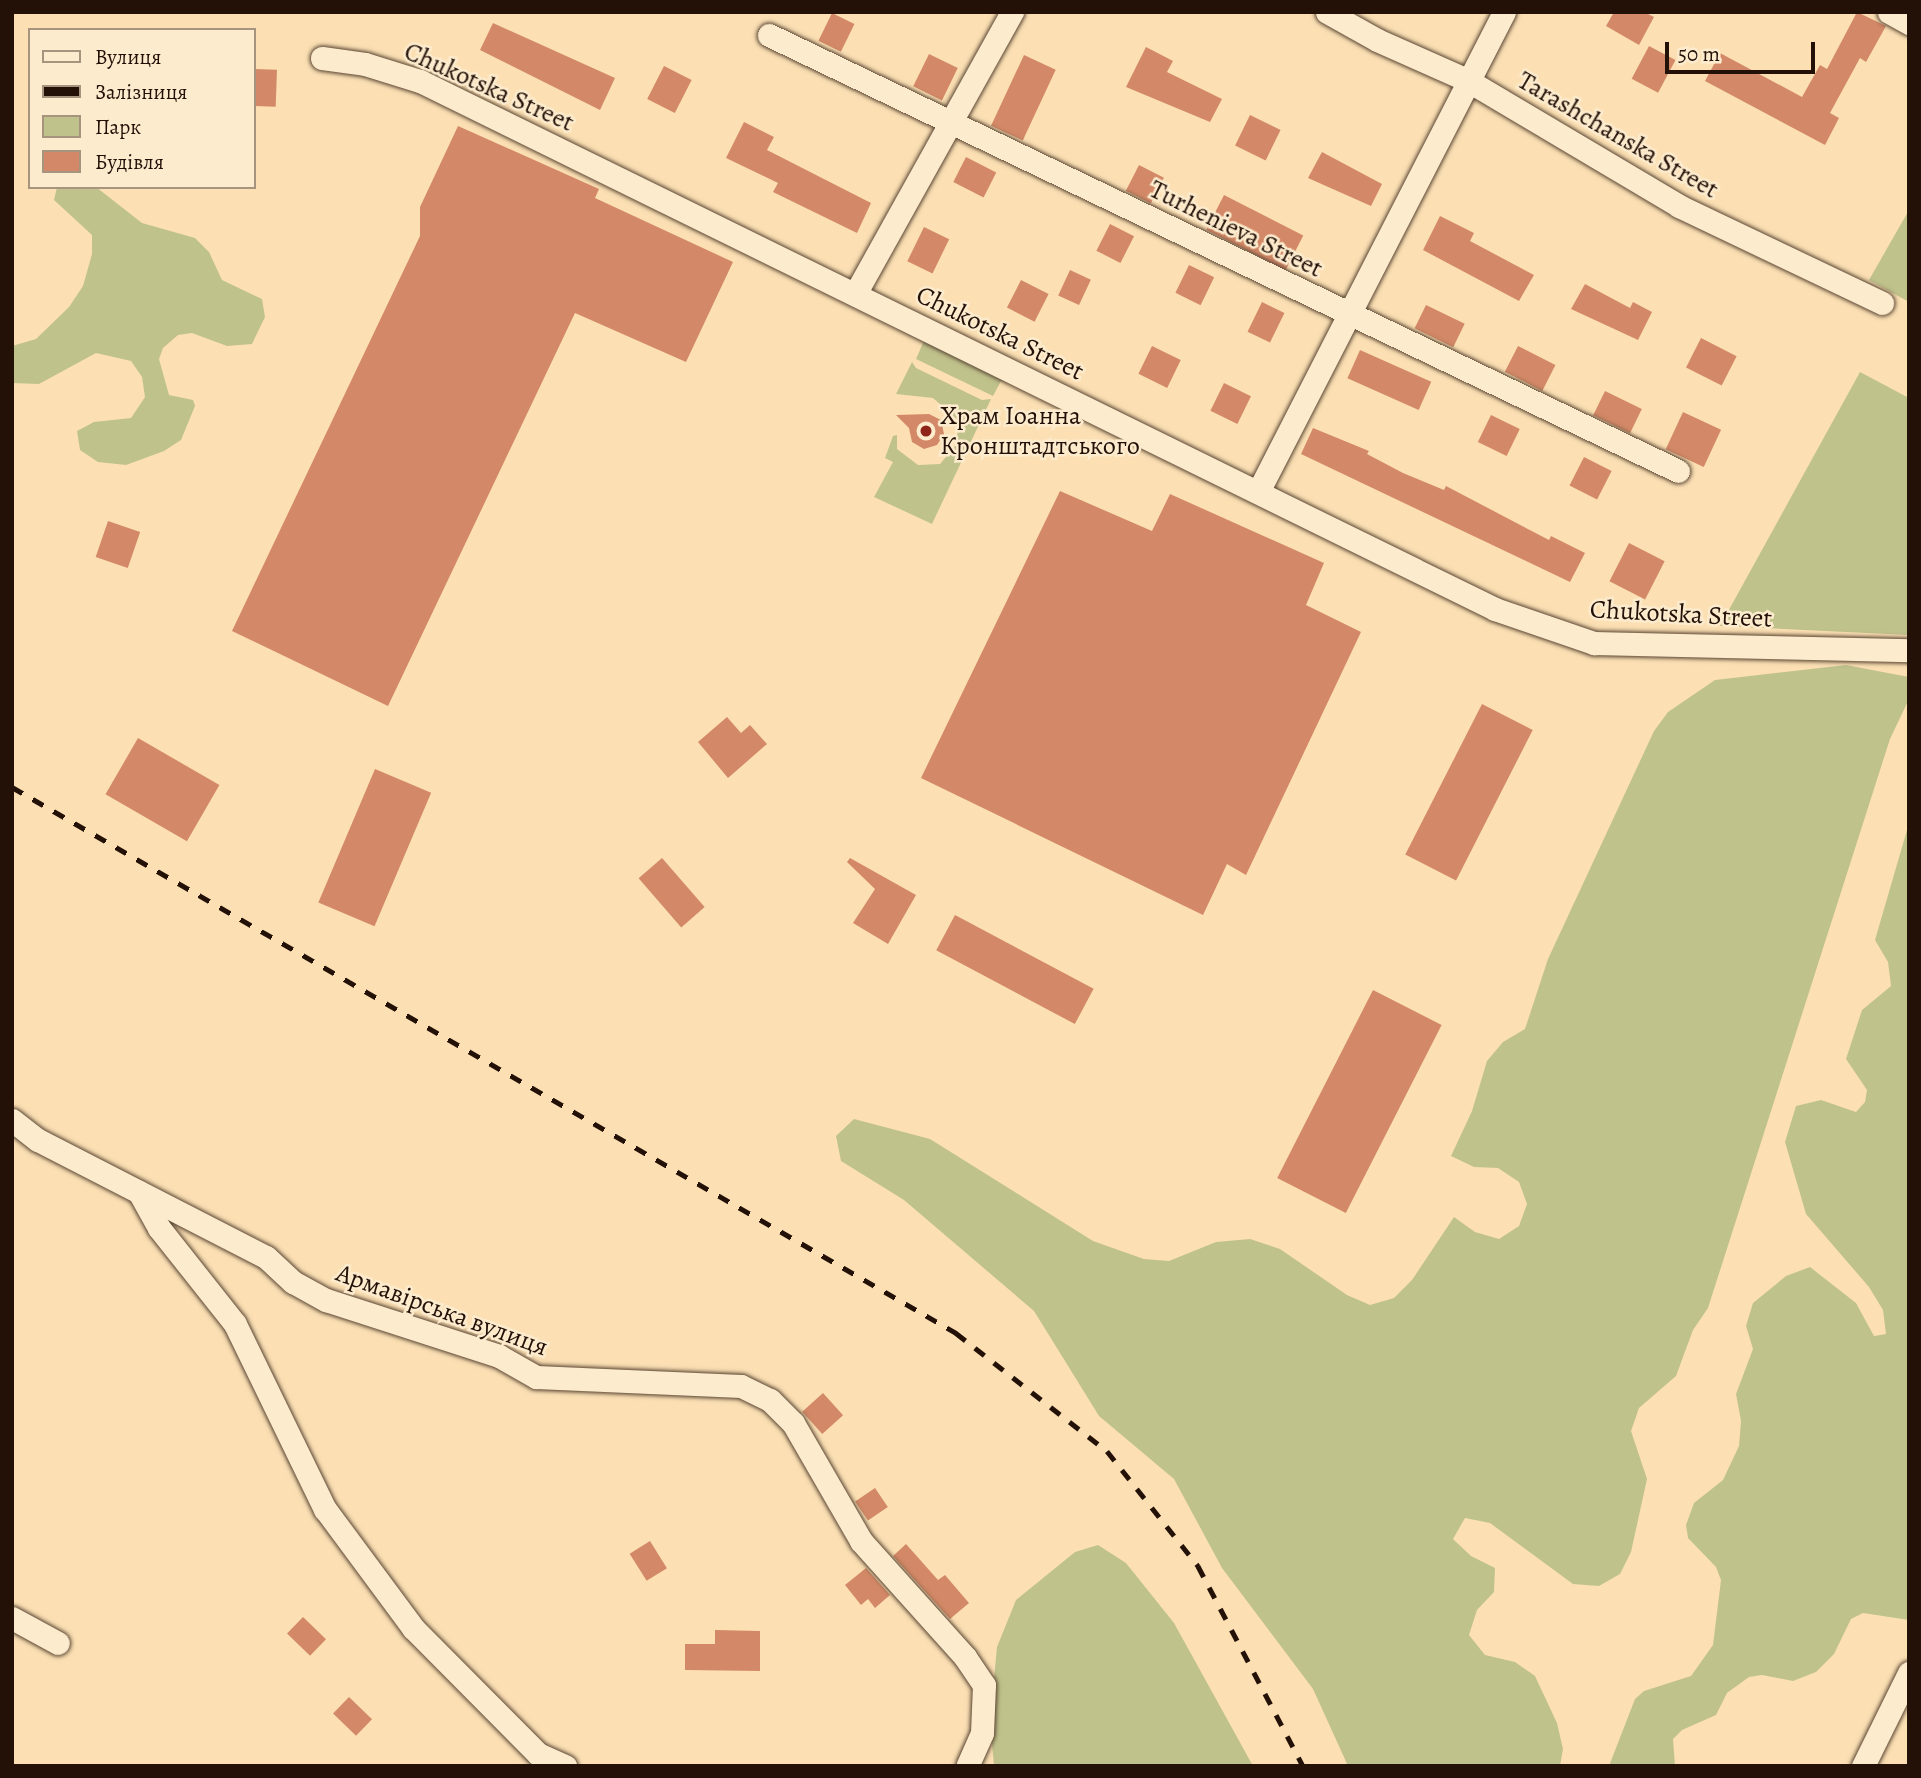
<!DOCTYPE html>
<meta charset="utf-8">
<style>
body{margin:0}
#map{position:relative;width:1921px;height:1778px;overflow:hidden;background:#fce0b4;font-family:Alegreya,serif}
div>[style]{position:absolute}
.green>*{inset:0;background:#c0c28c}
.building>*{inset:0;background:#d38967;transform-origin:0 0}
.roads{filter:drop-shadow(0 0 2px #594533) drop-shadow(0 0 2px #594533)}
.minor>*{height:23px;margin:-11.5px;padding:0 11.5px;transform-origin:11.5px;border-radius:11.5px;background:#fdebce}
.rail>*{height:5px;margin-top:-2.5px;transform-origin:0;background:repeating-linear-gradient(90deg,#231108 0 12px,transparent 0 24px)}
.dots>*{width:19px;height:19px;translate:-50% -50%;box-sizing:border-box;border:4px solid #fdebce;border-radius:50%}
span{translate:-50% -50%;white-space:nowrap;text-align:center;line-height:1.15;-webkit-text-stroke:5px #fdebce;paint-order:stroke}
.street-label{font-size:26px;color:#231108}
.poi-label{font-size:26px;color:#231108}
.left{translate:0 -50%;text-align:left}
.frame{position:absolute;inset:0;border:14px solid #231108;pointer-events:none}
.legend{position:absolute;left:28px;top:28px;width:228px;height:161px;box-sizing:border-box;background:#fdebce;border:2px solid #a6947f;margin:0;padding:9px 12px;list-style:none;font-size:21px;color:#231108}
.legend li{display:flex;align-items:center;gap:14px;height:35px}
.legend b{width:35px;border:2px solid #a6947f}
.scale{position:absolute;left:1665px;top:42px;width:150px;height:32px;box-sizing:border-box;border:4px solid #231108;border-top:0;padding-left:9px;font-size:21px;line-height:24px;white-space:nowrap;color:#231108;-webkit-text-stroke:5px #fdebce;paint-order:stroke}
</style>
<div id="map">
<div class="green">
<i style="clip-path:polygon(57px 187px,96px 187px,142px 223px,195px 238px,209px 252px,222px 280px,262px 299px,265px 317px,252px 344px,227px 346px,192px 333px,178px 335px,163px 348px,159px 359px,169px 395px,193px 400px,195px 406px,181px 440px,164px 451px,126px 465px,98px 462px,80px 450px,77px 431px,94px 422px,131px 418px,145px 397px,142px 377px,131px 361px,96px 353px,39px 384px,12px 383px,12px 346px,36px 339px,69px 307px,83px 286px,92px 254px,92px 235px,54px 200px)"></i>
<i style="clip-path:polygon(1909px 210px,1909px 302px,1869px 280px)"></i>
<i style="clip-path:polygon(926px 336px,1029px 390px,1001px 381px,993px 396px,916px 359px)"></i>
<i style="clip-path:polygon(912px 362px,916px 368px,982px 400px,991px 399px,932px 524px,874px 497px,893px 462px,885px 458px,893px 436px,897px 435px,897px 449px,918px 465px,940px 464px,957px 444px,958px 420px,933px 398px,896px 394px)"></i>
<i style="clip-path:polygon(1860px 372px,1909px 398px,1909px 635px,1720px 626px)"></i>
<i style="clip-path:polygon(1846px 665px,1909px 677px,1909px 699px,1890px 739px,1708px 1308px,1693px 1330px,1676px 1376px,1639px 1408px,1631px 1431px,1647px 1479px,1631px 1552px,1620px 1574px,1599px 1586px,1573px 1584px,1490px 1523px,1465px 1518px,1453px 1539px,1471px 1556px,1495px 1568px,1494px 1592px,1477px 1610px,1469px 1635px,1485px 1655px,1515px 1662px,1535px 1676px,1557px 1723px,1563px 1749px,1560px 1766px,1348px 1766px,1313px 1689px,1222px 1568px,1174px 1479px,1099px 1416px,1034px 1311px,904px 1200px,841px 1161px,836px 1136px,854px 1119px,930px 1139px,1093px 1241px,1144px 1259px,1169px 1261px,1216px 1242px,1250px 1239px,1280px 1249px,1347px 1295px,1370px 1305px,1394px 1298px,1412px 1280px,1454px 1217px,1475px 1232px,1499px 1239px,1519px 1226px,1527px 1204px,1519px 1182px,1498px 1168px,1474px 1167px,1451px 1156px,1472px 1111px,1487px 1061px,1503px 1042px,1525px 1029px,1548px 959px,1654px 731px,1668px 712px,1715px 680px)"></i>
<i style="clip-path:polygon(1909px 823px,1909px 1620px,1863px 1613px,1851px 1619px,1834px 1654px,1816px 1672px,1793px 1681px,1762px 1675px,1749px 1677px,1727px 1693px,1716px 1715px,1682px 1730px,1673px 1739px,1675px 1766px,1609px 1766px,1635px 1699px,1644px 1691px,1691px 1676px,1713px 1645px,1721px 1580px,1716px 1567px,1688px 1538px,1686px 1525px,1694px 1503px,1723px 1480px,1739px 1446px,1741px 1421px,1736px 1394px,1753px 1349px,1746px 1326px,1753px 1303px,1786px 1276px,1810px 1267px,1856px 1303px,1874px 1336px,1886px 1334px,1883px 1310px,1869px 1287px,1806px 1214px,1785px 1142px,1796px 1106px,1821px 1100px,1856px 1112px,1865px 1102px,1867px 1090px,1846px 1059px,1862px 1010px,1891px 986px,1888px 962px,1875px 940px)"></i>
<i style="clip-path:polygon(1098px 1545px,1126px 1563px,1174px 1623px,1253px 1766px,994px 1766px,990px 1721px,997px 1647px,1016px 1600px,1075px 1552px)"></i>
</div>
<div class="building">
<i style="clip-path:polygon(1614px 12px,1644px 12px,1654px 17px,1639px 45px,1606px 26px)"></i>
<i style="clip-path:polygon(1857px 12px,1886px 26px,1866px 62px,1860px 58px,1830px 113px,1839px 118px,1825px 145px,1705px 81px,1720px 53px,1802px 97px,1820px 65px,1827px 69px)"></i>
<i style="left:832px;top:13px;width:25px;height:31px;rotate:26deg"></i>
<i style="clip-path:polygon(493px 23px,615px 78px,600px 110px,480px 50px)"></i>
<i style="left:1649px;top:46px;width:30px;height:37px;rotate:28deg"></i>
<i style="clip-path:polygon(1146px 47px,1173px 61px,1167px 72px,1222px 99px,1210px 122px,1126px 87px)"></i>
<i style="left:929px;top:54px;width:32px;height:36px;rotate:26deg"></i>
<i style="left:1024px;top:55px;width:35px;height:78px;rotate:25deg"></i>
<i style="left:664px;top:66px;width:31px;height:37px;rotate:27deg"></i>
<i style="left:254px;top:69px;width:23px;height:37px;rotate:2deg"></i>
<i style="left:1250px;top:115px;width:34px;height:34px;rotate:26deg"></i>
<i style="clip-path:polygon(744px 122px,774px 137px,767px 150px,871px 203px,857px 233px,773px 192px,778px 183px,726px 158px)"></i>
<i style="clip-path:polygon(458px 126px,599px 189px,595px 198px,733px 262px,686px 362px,575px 313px,388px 706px,232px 631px,420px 236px,420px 207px)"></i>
<i style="clip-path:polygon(1322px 152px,1382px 184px,1371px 206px,1308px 178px)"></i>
<i style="left:966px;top:157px;width:34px;height:28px;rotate:27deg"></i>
<i style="left:1139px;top:165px;width:28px;height:29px;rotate:27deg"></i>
<i style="left:1224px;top:195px;width:89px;height:39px;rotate:27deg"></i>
<i style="clip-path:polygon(1440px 216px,1474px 233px,1470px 241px,1534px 275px,1519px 301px,1423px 250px)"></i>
<i style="left:1110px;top:224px;width:27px;height:30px;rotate:27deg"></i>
<i style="left:924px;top:227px;width:28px;height:38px;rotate:26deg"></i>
<i style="left:1189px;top:265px;width:28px;height:31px;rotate:26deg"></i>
<i style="left:1070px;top:270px;width:23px;height:28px;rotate:25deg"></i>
<i style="left:1021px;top:280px;width:31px;height:31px;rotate:27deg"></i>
<i style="clip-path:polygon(1585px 284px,1630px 308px,1633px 302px,1652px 312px,1638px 340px,1571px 309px)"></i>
<i style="left:1262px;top:302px;width:25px;height:33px;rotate:26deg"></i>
<i style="left:1426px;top:305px;width:43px;height:26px;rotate:26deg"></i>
<i style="left:1701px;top:338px;width:40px;height:33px;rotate:27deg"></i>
<i style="left:1152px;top:346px;width:32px;height:31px;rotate:26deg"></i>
<i style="left:1518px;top:346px;width:42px;height:29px;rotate:27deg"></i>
<i style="left:1360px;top:350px;width:78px;height:31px;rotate:24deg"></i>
<i style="left:1224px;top:383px;width:30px;height:31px;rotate:26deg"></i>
<i style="left:1605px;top:391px;width:41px;height:27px;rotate:26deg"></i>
<i style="left:1683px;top:412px;width:42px;height:41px;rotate:25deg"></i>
<i style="clip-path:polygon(929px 414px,941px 420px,944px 434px,937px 445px,924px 449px,912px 442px,909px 428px,896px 415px)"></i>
<i style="left:1491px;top:415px;width:32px;height:30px;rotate:26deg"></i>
<i style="clip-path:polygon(1313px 428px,1369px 451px,1367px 454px,1403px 473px,1444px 490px,1446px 486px,1549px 540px,1551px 536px,1585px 553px,1570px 582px,1301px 454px)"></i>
<i style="left:1584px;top:457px;width:31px;height:32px;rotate:27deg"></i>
<i style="clip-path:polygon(1060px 491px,1152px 531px,1170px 494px,1324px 563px,1306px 605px,1361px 632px,1246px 875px,1227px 864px,1203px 915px,921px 778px)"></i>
<i style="left:108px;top:521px;width:34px;height:38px;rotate:19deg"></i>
<i style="left:1629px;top:543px;width:40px;height:43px;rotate:27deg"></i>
<i style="left:1482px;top:704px;width:57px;height:169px;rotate:27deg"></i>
<i style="clip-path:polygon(727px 717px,741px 733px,750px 725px,767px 744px,728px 778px,698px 742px)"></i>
<i style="left:138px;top:738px;width:94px;height:65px;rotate:30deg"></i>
<i style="left:375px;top:769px;width:61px;height:145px;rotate:23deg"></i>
<i style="left:662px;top:858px;width:65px;height:31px;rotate:49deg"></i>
<i style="clip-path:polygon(850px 858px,916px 895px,888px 944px,853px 923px,875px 889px,847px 862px)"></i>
<i style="left:955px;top:915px;width:157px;height:40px;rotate:28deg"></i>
<i style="left:1373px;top:990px;width:77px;height:211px;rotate:27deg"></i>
<i style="left:823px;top:1393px;width:30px;height:28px;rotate:48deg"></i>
<i style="left:875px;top:1488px;width:23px;height:24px;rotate:56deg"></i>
<i style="left:650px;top:1541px;width:32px;height:24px;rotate:58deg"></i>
<i style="clip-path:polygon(906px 1544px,938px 1580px,945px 1575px,969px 1603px,950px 1619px,893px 1556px)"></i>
<i style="clip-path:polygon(866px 1568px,890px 1595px,875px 1608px,868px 1599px,861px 1605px,845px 1585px)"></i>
<i style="left:303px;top:1617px;width:32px;height:23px;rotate:44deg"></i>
<i style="clip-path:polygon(715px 1630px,760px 1631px,760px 1671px,685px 1670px,685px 1644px,715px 1644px)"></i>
<i style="left:349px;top:1697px;width:32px;height:23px;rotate:44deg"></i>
</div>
<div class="roads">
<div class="minor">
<i style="left:1327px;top:12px;width:57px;rotate:29.2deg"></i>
<i style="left:1377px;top:40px;width:98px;rotate:24deg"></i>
<i style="left:1467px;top:80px;width:247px;rotate:30.7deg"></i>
<i style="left:1679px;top:206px;width:225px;rotate:25.5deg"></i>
<i style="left:1889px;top:12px;width:23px;rotate:29deg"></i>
<i style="left:769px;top:35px;width:1008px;rotate:25.62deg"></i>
<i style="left:322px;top:58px;width:43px;rotate:7.9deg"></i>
<i style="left:365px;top:64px;width:58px;rotate:17.2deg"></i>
<i style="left:420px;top:81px;width:1198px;rotate:26.16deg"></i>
<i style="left:1495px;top:609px;width:105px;rotate:19deg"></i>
<i style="left:1594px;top:643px;width:315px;rotate:1.3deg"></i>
<i style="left:855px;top:294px;width:323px;rotate:-60.9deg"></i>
<i style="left:1259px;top:490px;width:537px;rotate:-62.86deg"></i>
<i style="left:12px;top:1120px;width:33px;rotate:38deg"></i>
<i style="left:38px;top:1140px;width:256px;rotate:27.2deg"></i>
<i style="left:266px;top:1257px;width:37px;rotate:43deg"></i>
<i style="left:293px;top:1282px;width:38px;rotate:29deg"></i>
<i style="left:326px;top:1300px;width:182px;rotate:17.9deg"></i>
<i style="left:499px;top:1356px;width:43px;rotate:29.6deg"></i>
<i style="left:536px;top:1377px;width:205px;rotate:2.5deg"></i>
<i style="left:741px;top:1386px;width:32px;rotate:26deg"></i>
<i style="left:770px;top:1400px;width:33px;rotate:45deg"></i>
<i style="left:793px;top:1423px;width:136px;rotate:60deg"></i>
<i style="left:861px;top:1541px;width:156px;rotate:48.1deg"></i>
<i style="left:965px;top:1657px;width:34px;rotate:56deg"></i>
<i style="left:984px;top:1685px;width:48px;rotate:92.4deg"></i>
<i style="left:982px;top:1733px;width:36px;rotate:114deg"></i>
<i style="left:139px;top:1192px;width:41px;rotate:60.9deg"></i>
<i style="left:159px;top:1228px;width:122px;rotate:51.6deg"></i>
<i style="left:235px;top:1324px;width:206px;rotate:64.1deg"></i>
<i style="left:325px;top:1509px;width:148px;rotate:53.5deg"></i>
<i style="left:413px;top:1628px;width:177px;rotate:45.2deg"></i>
<i style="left:538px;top:1754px;width:30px;rotate:24deg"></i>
<i style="left:12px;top:1618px;width:52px;rotate:28.5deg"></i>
<i style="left:1863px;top:1766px;width:104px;rotate:-63.7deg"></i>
</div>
</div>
<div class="rail">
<i style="left:12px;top:787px;width:1091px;rotate:30.04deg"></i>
<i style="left:956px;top:1333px;width:192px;rotate:38deg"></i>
<i style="left:1107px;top:1451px;width:147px;rotate:51.6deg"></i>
<i style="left:1198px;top:1566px;width:226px;rotate:62.3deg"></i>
</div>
<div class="dots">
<i style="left:926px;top:431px;background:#8f2418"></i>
</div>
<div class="street-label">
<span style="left:489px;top:87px;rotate:24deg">Chukotska Street</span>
<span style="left:1618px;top:135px;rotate:30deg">Tarashchanska Street</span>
<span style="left:1236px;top:229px;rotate:26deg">Turhenieva Street</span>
<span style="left:1000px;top:333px;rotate:26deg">Chukotska Street</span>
<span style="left:1681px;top:614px;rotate:3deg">Chukotska Street</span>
<span style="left:442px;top:1310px;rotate:20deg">Армавірська вулиця</span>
</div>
<div class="poi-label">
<span class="left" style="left:940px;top:431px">Храм Іоанна<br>Кронштадтського</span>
</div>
<div class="frame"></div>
<ul class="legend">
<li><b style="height:9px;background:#fdebce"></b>Вулиця</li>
<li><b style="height:9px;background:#231108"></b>Залізниця</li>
<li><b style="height:19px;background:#c0c28c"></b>Парк</li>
<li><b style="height:19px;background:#d38967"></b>Будівля</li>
</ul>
<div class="scale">50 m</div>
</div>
